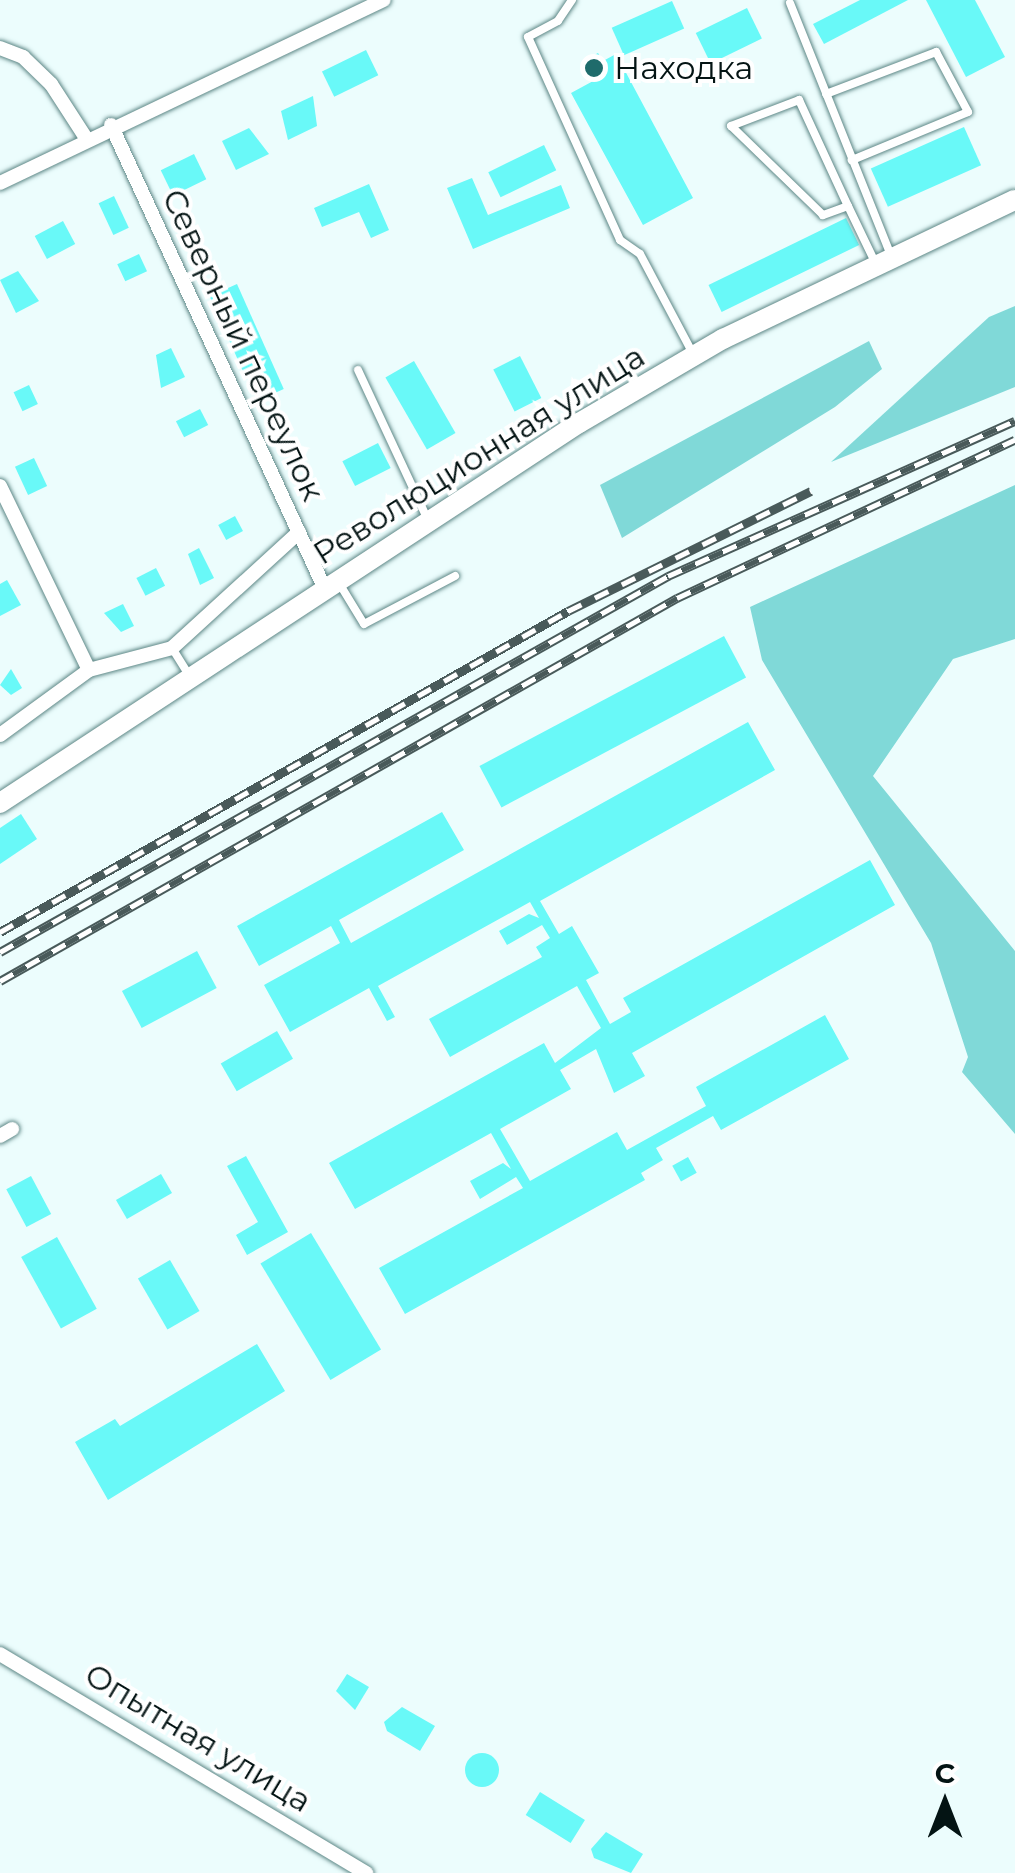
<!DOCTYPE html>
<meta charset="utf-8">
<style>
body{margin:0}
#map{position:relative;width:1015px;height:1873px;overflow:hidden;background:#ecfdfd;font-family:Montserrat,sans-serif}
div>[style]{position:absolute}
.green>*{inset:0;background:#80d9d8}
.building>*{inset:0;background:#69f9f8;transform-origin:0 0}
.round{border-radius:50%}
.roads{filter:drop-shadow(0 0 2px #5d8786) drop-shadow(0 0 2px #5d8786)}
.service>*{height:8px;margin:-4px;padding:0 4px;transform-origin:4px;border-radius:4px;background:#fff}
.minor>*{height:14px;margin:-7px;padding:0 7px;transform-origin:7px;border-radius:7px;background:#fff}
.secondary>*{height:20px;margin:-10px;padding:0 10px;transform-origin:10px;border-radius:10px;background:#fff}
.rail>*{height:9px;margin-top:-4.5px;transform-origin:0;background:repeating-linear-gradient(90deg,#fff 0 15px,#495a5a 0 30px);box-sizing:border-box;border-block:2px solid #495a5a}
.dots>*{width:28px;height:28px;translate:-50% -50%;box-sizing:border-box;border:5px solid #fff;border-radius:50%}
span{translate:-50% -50%;white-space:nowrap;text-align:center;line-height:1.15;-webkit-text-stroke:8px #fff;paint-order:stroke}
.poi-label{font-size:32px;color:#041414}
.left{translate:0 -50%;text-align:left}
.street-label{font-size:32px;color:#041414}
.north{position:absolute;left:895px;top:1753px;width:100px;height:100px;-webkit-text-stroke:8px #fff;paint-order:stroke;rotate:0deg;font-size:28px;font-weight:700;line-height:40px;text-align:center;color:#041414}
.north::after{content:'';display:block;margin:auto;width:35px;height:45px;background:#041414;clip-path:polygon(50% 0,100% 100%,50% 72%,0 100%)}
</style>
<div id="map">
<div class="green">
<i style="clip-path:polygon(1015px 306px,1015px 387px,831px 462px,989px 317px)"></i>
<i style="clip-path:polygon(869px 341px,882px 369px,835px 407px,622px 538px,600px 485px)"></i>
<i style="clip-path:polygon(1015px 485px,1015px 639px,953px 659px,873px 776px,1015px 951px,1015px 1134px,962px 1072px,968px 1057px,931px 943px,762px 660px,750px 607px)"></i>
</div>
<div class="building">
<i style="clip-path:polygon(860px 0,908px 0,824px 44px,813px 24px)"></i>
<i style="clip-path:polygon(926px 0,975px 0,1005px 57px,966px 77px)"></i>
<i style="left:672px;top:1px;width:30px;height:66px;rotate:66deg"></i>
<i style="left:747px;top:8px;width:34px;height:57px;rotate:64deg"></i>
<i style="left:366px;top:50px;width:28px;height:49px;rotate:64deg"></i>
<i style="clip-path:polygon(598px 53px,603px 61px,616px 54px,693px 198px,643px 225px,571px 93px,595px 80px,584px 60px)"></i>
<i style="clip-path:polygon(313px 96px,317px 126px,288px 140px,281px 111px)"></i>
<i style="left:964px;top:127px;width:42px;height:102px;rotate:66deg"></i>
<i style="clip-path:polygon(249px 128px,269px 154px,236px 170px,222px 141px)"></i>
<i style="left:544px;top:145px;width:28px;height:62px;rotate:64deg"></i>
<i style="left:194px;top:154px;width:28px;height:37px;rotate:64deg"></i>
<i style="clip-path:polygon(472px 178px,488px 215px,561px 185px,570px 208px,473px 249px,447px 188px)"></i>
<i style="clip-path:polygon(369px 184px,389px 230px,371px 238px,359px 212px,322px 227px,314px 208px)"></i>
<i style="left:114px;top:196px;width:35px;height:17px;rotate:65deg"></i>
<i style="left:846px;top:218px;width:30px;height:153px;rotate:64deg"></i>
<i style="left:63px;top:221px;width:26px;height:32px;rotate:62deg"></i>
<i style="left:139px;top:254px;width:19px;height:24px;rotate:65deg"></i>
<i style="clip-path:polygon(18px 271px,39px 301px,16px 313px,0 280px)"></i>
<i style="left:237px;top:284px;width:115px;height:30px;rotate:66deg"></i>
<i style="clip-path:polygon(171px 348px,185px 377px,161px 388px,156px 355px)"></i>
<i style="left:520px;top:356px;width:47px;height:30px;rotate:63deg"></i>
<i style="left:414px;top:361px;width:83px;height:33px;rotate:60deg"></i>
<i style="left:29px;top:385px;width:21px;height:17px;rotate:65deg"></i>
<i style="left:200px;top:409px;width:18px;height:27px;rotate:63deg"></i>
<i style="left:378px;top:443px;width:28px;height:40px;rotate:63deg"></i>
<i style="left:34px;top:458px;width:31px;height:21px;rotate:65deg"></i>
<i style="left:235px;top:516px;width:17px;height:19px;rotate:62deg"></i>
<i style="clip-path:polygon(199px 548px,214px 578px,200px 585px,188px 554px)"></i>
<i style="left:156px;top:568px;width:20px;height:22px;rotate:63deg"></i>
<i style="clip-path:polygon(7px 580px,21px 605px,0 616px,0 584px)"></i>
<i style="clip-path:polygon(123px 604px,134px 626px,121px 632px,104px 613px)"></i>
<i style="left:724px;top:636px;width:47px;height:277px;rotate:62deg"></i>
<i style="clip-path:polygon(11px 669px,22px 688px,11px 695px,0 685px)"></i>
<i style="clip-path:polygon(748px 722px,775px 770px,540px 901px,559px 934px,572px 926px,599px 973px,586px 980px,610px 1024px,631px 1012px,623px 998px,870px 860px,895px 905px,632px 1053px,645px 1076px,614px 1093px,596px 1049px,560px 1070px,571px 1089px,500px 1129px,530px 1181px,617px 1132px,627px 1150px,706px 1106px,696px 1087px,825px 1015px,849px 1059px,721px 1130px,713px 1116px,656px 1148px,663px 1160px,641px 1173px,645px 1180px,405px 1314px,379px 1268px,523px 1188px,516px 1177px,480px 1199px,470px 1181px,503px 1163px,511px 1169px,491px 1133px,355px 1209px,329px 1163px,544px 1043px,555px 1063px,601px 1028px,577px 986px,450px 1057px,429px 1019px,542px 957px,536px 947px,550px 938px,542px 925px,507px 945px,499px 931px,529px 914px,539px 918px,530px 902px,378px 986px,395px 1017px,387px 1021px,369px 988px,290px 1032px,264px 985px,340px 943px,331px 926px,259px 966px,237px 926px,442px 812px,464px 850px,339px 920px,351px 943px)"></i>
<i style="clip-path:polygon(21px 814px,37px 839px,0 864px,0 828px)"></i>
<i style="left:197px;top:951px;width:42px;height:85px;rotate:62deg"></i>
<i style="left:277px;top:1031px;width:32px;height:65px;rotate:60deg"></i>
<i style="clip-path:polygon(246px 1156px,288px 1232px,247px 1255px,236px 1235px,258px 1222px,227px 1166px)"></i>
<i style="left:688px;top:1157px;width:18px;height:18px;rotate:61deg"></i>
<i style="left:161px;top:1174px;width:22px;height:52px;rotate:60deg"></i>
<i style="left:31px;top:1176px;width:43px;height:28px;rotate:62deg"></i>
<i style="left:311px;top:1233px;width:136px;height:59px;rotate:59deg"></i>
<i style="left:57px;top:1237px;width:82px;height:41px;rotate:61deg"></i>
<i style="left:170px;top:1260px;width:59px;height:37px;rotate:60deg"></i>
<i style="clip-path:polygon(257px 1344px,285px 1391px,108px 1500px,75px 1442px,115px 1419px,120px 1426px)"></i>
<i style="clip-path:polygon(347px 1674px,369px 1687px,355px 1710px,336px 1691px)"></i>
<i style="clip-path:polygon(402px 1707px,435px 1726px,420px 1751px,387px 1731px,384px 1722px)"></i>
<i class="round" style="left:465px;top:1753px;width:34px;height:34px"></i>
<i style="left:540px;top:1792px;width:53px;height:27px;rotate:32deg"></i>
<i style="clip-path:polygon(606px 1832px,643px 1854px,631px 1873px,594px 1858px,591px 1849px)"></i>
</div>
<div class="roads">
<div class="service">
<i style="left:572px;top:0;width:25px;rotate:124deg"></i>
<i style="left:558px;top:21px;width:34px;rotate:152deg"></i>
<i style="left:528px;top:37px;width:223px;rotate:65.6deg"></i>
<i style="left:620px;top:240px;width:24px;rotate:35deg"></i>
<i style="left:640px;top:254px;width:111px;rotate:62deg"></i>
<i style="left:790px;top:3px;width:271px;rotate:68.2deg"></i>
<i style="left:826px;top:94px;width:118px;rotate:-20.9deg"></i>
<i style="left:936px;top:52px;width:68px;rotate:61.9deg"></i>
<i style="left:968px;top:112px;width:126px;rotate:157.5deg"></i>
<i style="left:848px;top:206px;width:27px;rotate:160deg"></i>
<i style="left:823px;top:215px;width:128px;rotate:-135.9deg"></i>
<i style="left:731px;top:126px;width:73px;rotate:-20.9deg"></i>
<i style="left:799px;top:100px;width:117px;rotate:65.2deg"></i>
<i style="left:848px;top:206px;width:62px;rotate:64.3deg"></i>
<i style="left:358px;top:370px;width:166px;rotate:65deg"></i>
<i style="left:339px;top:583px;width:48px;rotate:58.6deg"></i>
<i style="left:364px;top:624px;width:103px;rotate:-27.8deg"></i>
<i style="left:172px;top:648px;width:34px;rotate:58deg"></i>
</div>
<div class="minor">
<i style="left:0;top:48px;width:25px;rotate:21deg"></i>
<i style="left:23px;top:57px;width:39px;rotate:44deg"></i>
<i style="left:51px;top:84px;width:64px;rotate:57.1deg"></i>
<i style="left:111px;top:125px;width:509px;rotate:65.25deg"></i>
<i style="left:0;top:183px;width:425px;rotate:-25.5deg"></i>
<i style="left:0;top:486px;width:204px;rotate:64.2deg"></i>
<i style="left:0;top:735px;width:110px;rotate:-36.1deg"></i>
<i style="left:89px;top:670px;width:86px;rotate:-14.8deg"></i>
<i style="left:172px;top:648px;width:172px;rotate:-42.4deg"></i>
<i style="left:0;top:1136px;width:14px;rotate:-30deg"></i>
<i style="left:0;top:1654px;width:427px;rotate:30.9deg"></i>
</div>
<div class="secondary">
<i style="left:0;top:803px;width:693px;rotate:-33.28deg"></i>
<i style="left:579px;top:423px;width:167px;rotate:-30.3deg"></i>
<i style="left:723px;top:339px;width:323px;rotate:-25.5deg"></i>
</div>
</div>
<div class="rail">
<i style="left:0;top:932px;width:652px;rotate:-29.47deg"></i>
<i style="left:568px;top:611px;width:271px;rotate:-26.3deg"></i>
<i style="left:0;top:952px;width:767px;rotate:-29.37deg"></i>
<i style="left:668px;top:576px;width:380px;rotate:-24.1deg"></i>
<i style="left:0;top:981px;width:778px;rotate:-29.5deg"></i>
<i style="left:677px;top:598px;width:373px;rotate:-25.1deg"></i>
</div>
<div class="dots">
<i style="left:594px;top:68px;background:#1f6b6b"></i>
</div>
<div class="poi-label">
<span class="left" style="left:614px;top:68px">Находка</span>
</div>
<div class="street-label">
<span style="left:243px;top:345px;rotate:65deg">Северный переулок</span>
<span style="left:479px;top:455px;rotate:-32deg">Революционная улица</span>
<span style="left:198px;top:1738px;rotate:31deg">Опытная улица</span>
</div>
<div class="north">С</div>
</div>
